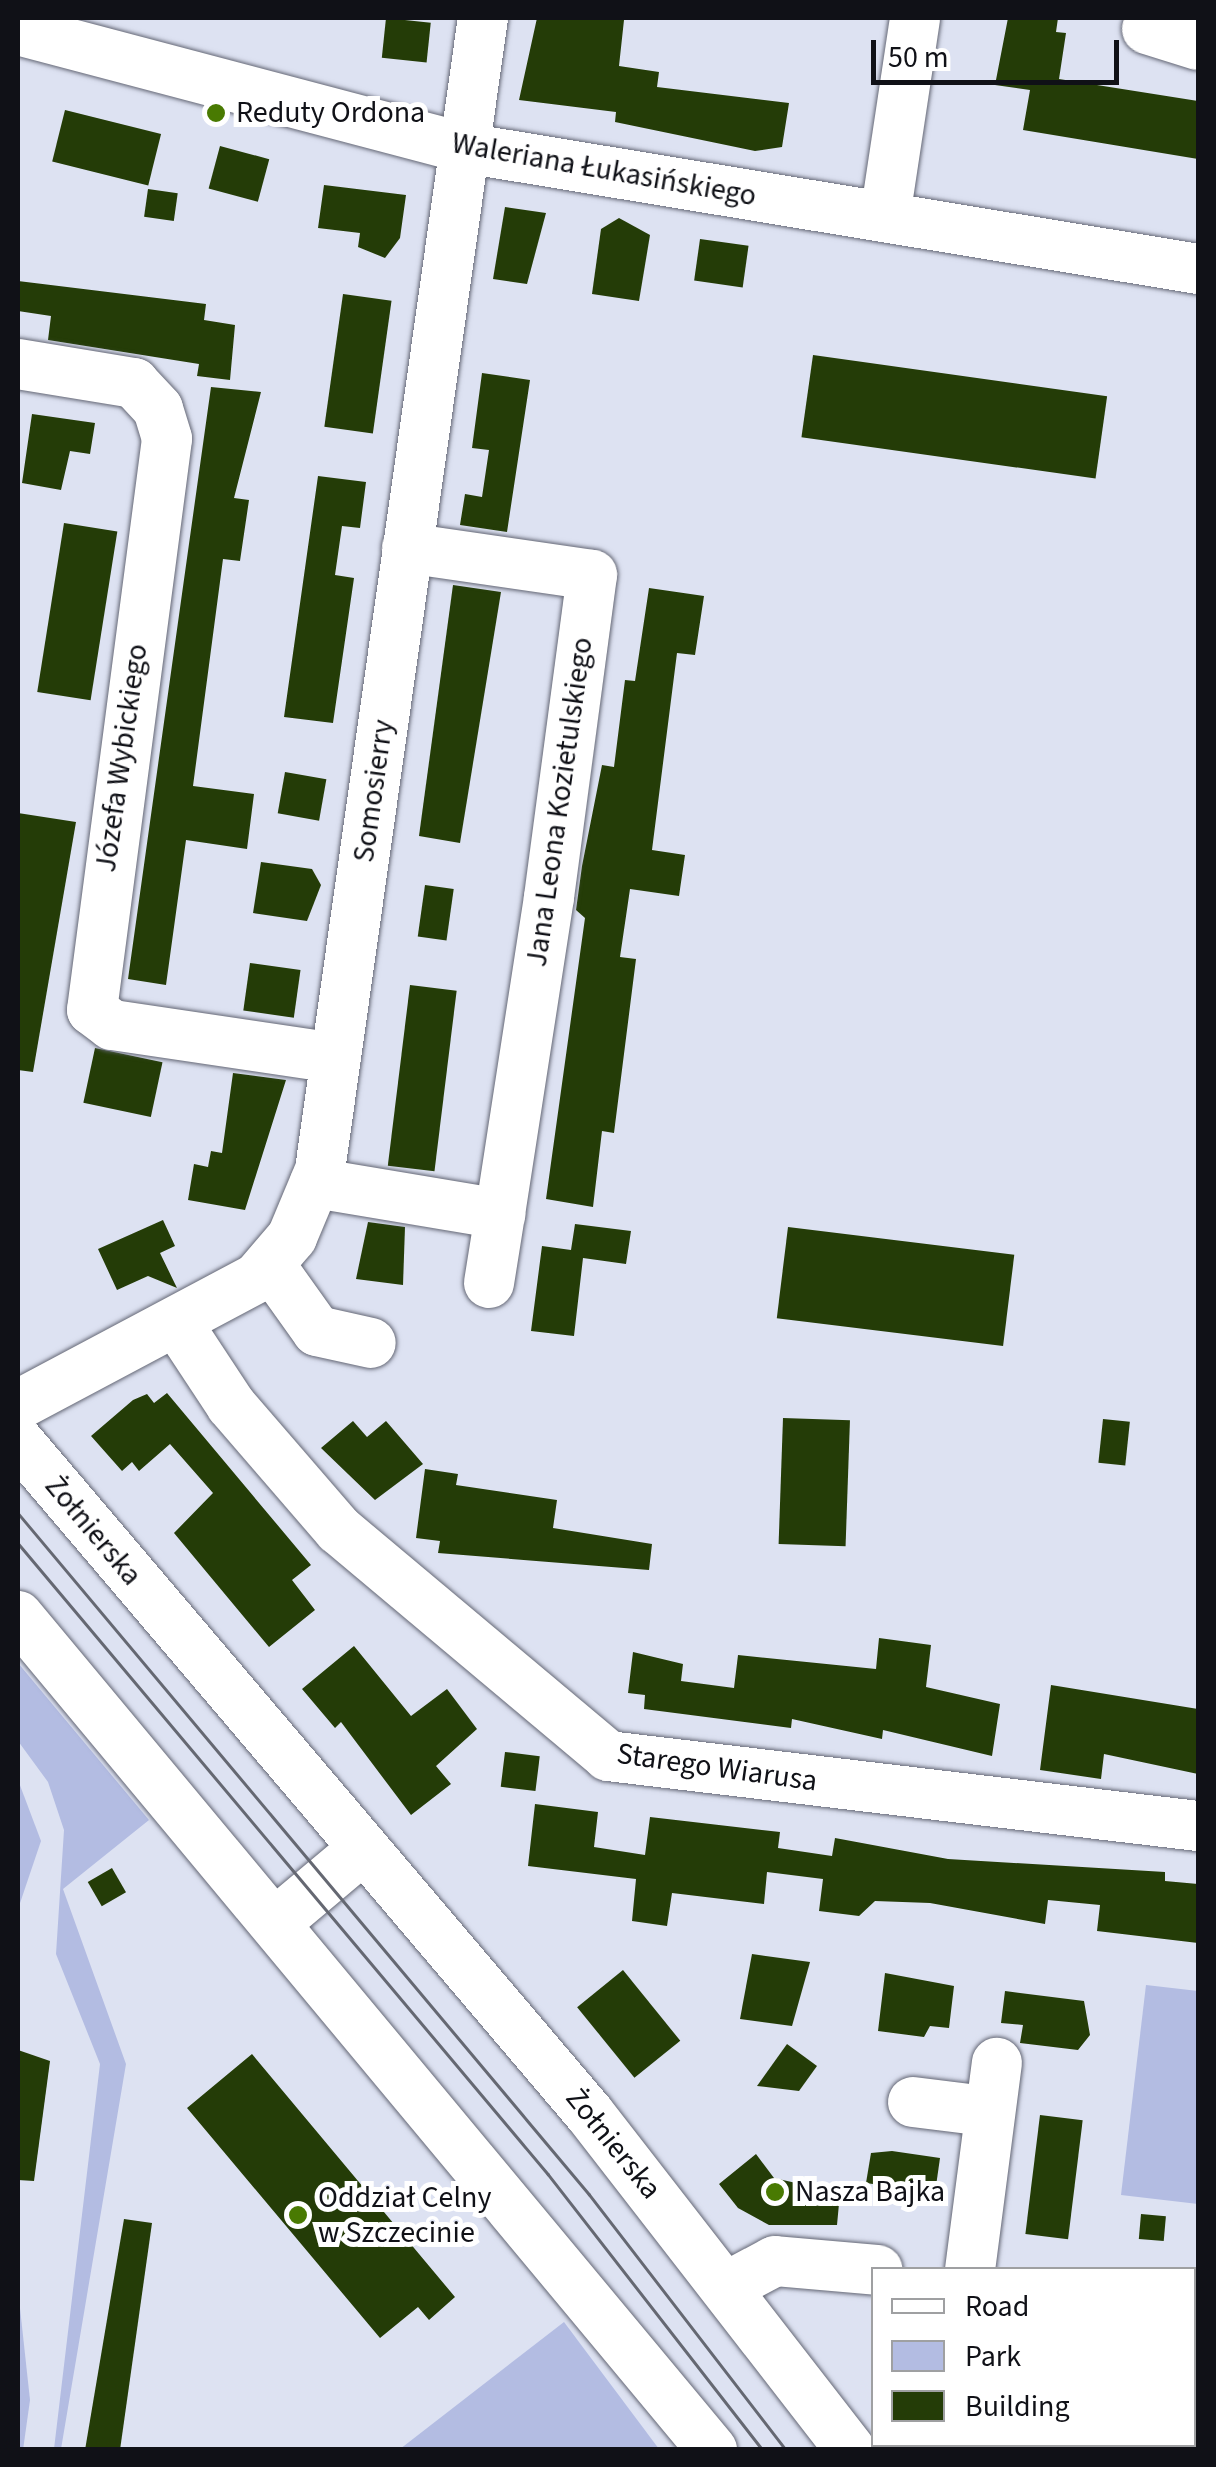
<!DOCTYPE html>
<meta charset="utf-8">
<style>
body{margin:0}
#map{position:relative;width:1216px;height:2467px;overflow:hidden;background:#dde2f2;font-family:"Source Sans 3",sans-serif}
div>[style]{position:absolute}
.green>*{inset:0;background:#b3bce2}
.building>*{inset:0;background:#243c07;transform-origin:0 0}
.roads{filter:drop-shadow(0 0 2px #646775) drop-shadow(0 0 2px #646775)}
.minor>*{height:50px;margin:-25px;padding:0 25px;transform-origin:25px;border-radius:25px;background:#fff}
.tram>*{height:2.5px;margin:-1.25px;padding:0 1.25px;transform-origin:1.25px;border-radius:1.25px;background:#656872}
.dots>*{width:28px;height:28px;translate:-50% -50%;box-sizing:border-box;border:5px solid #fff;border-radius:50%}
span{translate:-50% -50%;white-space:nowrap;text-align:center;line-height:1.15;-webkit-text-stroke:10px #fff;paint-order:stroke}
.poi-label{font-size:30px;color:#101117}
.left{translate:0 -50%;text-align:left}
.street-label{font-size:30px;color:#101117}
.frame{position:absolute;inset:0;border:20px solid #101117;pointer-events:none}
.legend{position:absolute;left:871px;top:2267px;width:325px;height:180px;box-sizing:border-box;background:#fff;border:2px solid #9fa0a2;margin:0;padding:12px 18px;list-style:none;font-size:30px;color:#101117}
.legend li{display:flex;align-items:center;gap:20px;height:50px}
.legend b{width:50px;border:2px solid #9fa0a2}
.scale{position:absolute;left:871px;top:40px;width:248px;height:45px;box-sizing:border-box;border:5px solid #101117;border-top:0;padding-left:12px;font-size:30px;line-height:35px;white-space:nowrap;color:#101117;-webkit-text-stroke:8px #fff;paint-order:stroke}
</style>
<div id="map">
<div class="green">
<i style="clip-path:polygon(18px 1663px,149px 1820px,63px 1889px,126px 2064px,61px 2449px,54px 2449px,100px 2064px,56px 1954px,64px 1830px,48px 1782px,18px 1741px)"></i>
<i style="clip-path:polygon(18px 1780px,41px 1841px,18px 1909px)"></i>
<i style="clip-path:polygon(1146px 1985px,1198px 1991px,1198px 2204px,1121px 2195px)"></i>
<i style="clip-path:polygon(19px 2299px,30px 2400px,23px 2450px,18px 2449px)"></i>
<i style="clip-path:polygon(564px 2322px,659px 2449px,400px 2449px)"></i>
</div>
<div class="building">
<i style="left:386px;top:18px;width:45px;height:40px;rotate:6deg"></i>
<i style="clip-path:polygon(537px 18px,624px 20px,619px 66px,659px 72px,657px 87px,789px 103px,782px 147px,755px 151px,615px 122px,616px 112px,519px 100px)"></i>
<i style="clip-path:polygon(1008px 18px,1058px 18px,1056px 32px,1066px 33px,1059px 79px,1198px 101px,1198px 159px,1023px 130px,1030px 90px,995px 85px)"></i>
<i style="left:65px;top:110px;width:99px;height:53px;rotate:14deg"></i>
<i style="left:220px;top:146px;width:51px;height:44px;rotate:15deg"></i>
<i style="clip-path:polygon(324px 185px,406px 195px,400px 238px,385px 258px,358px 247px,360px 233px,318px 228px)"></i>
<i style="left:148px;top:189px;width:30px;height:28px;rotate:8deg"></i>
<i style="clip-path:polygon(505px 207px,546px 213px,527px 284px,493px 279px)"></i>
<i style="clip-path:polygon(619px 218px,650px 235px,639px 301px,592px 294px,601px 229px)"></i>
<i style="left:700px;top:239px;width:49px;height:42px;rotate:8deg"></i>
<i style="clip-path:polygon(18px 281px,206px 304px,204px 320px,235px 325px,230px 380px,197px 376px,199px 364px,48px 340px,51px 316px,18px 311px)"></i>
<i style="left:343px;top:294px;width:49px;height:134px;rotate:8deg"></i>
<i style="left:813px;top:355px;width:297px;height:83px;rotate:8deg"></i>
<i style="clip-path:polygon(482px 373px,530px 380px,507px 532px,460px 525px,465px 494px,482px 497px,489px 450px,472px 448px)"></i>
<i style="clip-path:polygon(211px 387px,261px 392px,234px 498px,249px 500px,240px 561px,223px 559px,193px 786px,254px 794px,247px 849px,186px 840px,166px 985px,128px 979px)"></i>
<i style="clip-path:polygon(32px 414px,95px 423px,90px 454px,70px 451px,61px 490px,22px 483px)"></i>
<i style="clip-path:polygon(318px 476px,366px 482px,360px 528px,342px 526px,335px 575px,354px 578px,333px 723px,284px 717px)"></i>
<i style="left:64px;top:523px;width:54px;height:171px;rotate:9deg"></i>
<i style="clip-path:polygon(453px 585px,501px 592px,460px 843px,419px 836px)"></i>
<i style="clip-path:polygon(649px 588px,704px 596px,695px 655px,677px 653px,652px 850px,685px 855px,679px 896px,630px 889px,620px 957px,636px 959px,614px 1133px,602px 1131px,593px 1207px,546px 1199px,585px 918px,576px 910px,582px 866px,602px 765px,614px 767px,625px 680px,635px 681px)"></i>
<i style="left:285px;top:772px;width:42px;height:42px;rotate:10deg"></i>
<i style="clip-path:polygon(18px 813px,76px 822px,33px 1072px,18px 1070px)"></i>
<i style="clip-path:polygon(261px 862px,312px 869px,321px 885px,307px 921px,253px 913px)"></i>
<i style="left:425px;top:885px;width:29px;height:52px;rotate:8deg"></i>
<i style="left:250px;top:963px;width:51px;height:48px;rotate:8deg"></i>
<i style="left:410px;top:985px;width:47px;height:182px;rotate:7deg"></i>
<i style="left:95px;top:1048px;width:69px;height:56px;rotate:12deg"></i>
<i style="clip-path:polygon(233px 1073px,286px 1080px,245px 1210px,188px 1200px,194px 1164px,208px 1167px,211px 1151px,222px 1153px)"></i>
<i style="clip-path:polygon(163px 1220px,175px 1246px,160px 1253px,177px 1288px,148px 1276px,117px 1290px,98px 1249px)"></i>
<i style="clip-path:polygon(368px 1222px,405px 1227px,403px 1285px,356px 1279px)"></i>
<i style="clip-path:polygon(575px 1224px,631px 1231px,626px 1264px,583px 1258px,574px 1336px,531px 1331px,542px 1246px,571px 1250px)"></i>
<i style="left:788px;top:1227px;width:228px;height:92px;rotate:7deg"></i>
<i style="clip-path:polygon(167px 1393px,311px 1565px,292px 1580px,315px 1610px,269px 1647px,174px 1533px,213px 1493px,170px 1444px,139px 1471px,132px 1462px,122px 1471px,91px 1436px,133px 1400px,147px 1394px,154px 1403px)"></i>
<i style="left:783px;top:1418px;width:67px;height:126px;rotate:2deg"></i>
<i style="left:1103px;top:1419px;width:27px;height:44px;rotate:6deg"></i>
<i style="clip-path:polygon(353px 1421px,367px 1437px,386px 1421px,423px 1464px,375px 1500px,321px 1448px)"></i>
<i style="clip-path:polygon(425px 1469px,458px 1474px,456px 1485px,557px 1500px,553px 1528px,652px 1544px,649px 1570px,438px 1553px,440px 1541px,416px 1538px)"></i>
<i style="clip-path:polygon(879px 1638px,931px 1645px,926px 1687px,1000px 1704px,992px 1756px,883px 1730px,882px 1739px,792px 1719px,791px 1728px,644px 1709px,645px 1695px,628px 1693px,633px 1652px,683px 1664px,681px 1681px,734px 1688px,738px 1655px,876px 1669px)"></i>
<i style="clip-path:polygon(354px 1646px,411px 1716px,447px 1689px,477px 1729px,436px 1766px,451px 1784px,411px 1815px,341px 1722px,335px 1728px,302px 1689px)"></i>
<i style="clip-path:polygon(1051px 1685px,1198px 1709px,1198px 1774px,1104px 1754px,1101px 1779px,1040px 1770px)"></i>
<i style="left:505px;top:1752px;width:35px;height:35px;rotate:7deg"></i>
<i style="clip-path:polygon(535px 1804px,598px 1812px,594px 1847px,645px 1855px,650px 1817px,780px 1832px,778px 1848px,832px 1856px,835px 1838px,948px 1859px,1165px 1872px,1165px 1881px,1198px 1884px,1198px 1943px,1097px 1931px,1100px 1905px,1048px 1900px,1045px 1924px,930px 1903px,875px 1901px,859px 1916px,819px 1911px,823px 1879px,767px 1872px,764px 1904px,672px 1893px,667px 1926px,632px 1921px,636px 1879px,528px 1866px)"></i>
<i style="left:112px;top:1868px;width:28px;height:28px;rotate:60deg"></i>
<i style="clip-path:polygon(752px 1954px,810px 1962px,792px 2026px,740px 2019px)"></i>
<i style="left:623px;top:1970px;width:91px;height:59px;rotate:51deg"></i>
<i style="clip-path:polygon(885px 1973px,954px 1986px,949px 2028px,930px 2026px,924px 2037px,878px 2031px)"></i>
<i style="clip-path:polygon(1005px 1991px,1084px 2001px,1090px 2035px,1078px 2050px,1020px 2043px,1023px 2025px,1001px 2023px)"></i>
<i style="clip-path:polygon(787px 2044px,817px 2066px,799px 2091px,757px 2086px)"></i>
<i style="clip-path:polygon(18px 2050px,50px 2061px,34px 2181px,18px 2180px)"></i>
<i style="clip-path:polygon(252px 2054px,455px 2297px,429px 2320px,418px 2307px,380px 2338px,187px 2108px)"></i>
<i style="left:1040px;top:2115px;width:43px;height:120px;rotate:7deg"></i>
<i style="clip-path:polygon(892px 2151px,940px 2158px,935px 2193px,866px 2183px,871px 2153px)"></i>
<i style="clip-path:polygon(756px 2154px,774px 2178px,840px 2193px,837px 2225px,769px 2225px,738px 2208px,719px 2184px)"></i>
<i style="left:1141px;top:2214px;width:25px;height:25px;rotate:5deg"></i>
<i style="clip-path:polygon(124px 2219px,152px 2223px,120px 2450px,85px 2450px)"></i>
</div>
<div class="roads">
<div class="minor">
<i style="left:1147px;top:29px;width:53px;rotate:17.4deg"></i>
<i style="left:18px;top:30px;width:462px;rotate:14.8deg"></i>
<i style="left:465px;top:148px;width:743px;rotate:9.37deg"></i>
<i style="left:885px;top:217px;width:201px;rotate:-81.4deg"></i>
<i style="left:18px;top:364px;width:118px;rotate:9.3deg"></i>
<i style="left:134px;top:383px;width:35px;rotate:47deg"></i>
<i style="left:158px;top:409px;width:31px;rotate:73deg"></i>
<i style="left:167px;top:439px;width:576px;rotate:97.48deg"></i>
<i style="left:92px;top:1010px;width:25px;rotate:37deg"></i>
<i style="left:112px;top:1025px;width:226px;rotate:8.4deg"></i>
<i style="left:315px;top:1183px;width:188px;rotate:9.5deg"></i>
<i style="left:500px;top:1214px;width:321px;rotate:-81.2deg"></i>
<i style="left:549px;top:897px;width:325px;rotate:-82.4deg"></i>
<i style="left:592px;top:575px;width:187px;rotate:-171.7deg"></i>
<i style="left:270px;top:1265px;width:81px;rotate:54.5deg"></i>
<i style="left:317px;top:1331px;width:55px;rotate:12.5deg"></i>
<i style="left:489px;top:1283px;width:70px;rotate:-80.9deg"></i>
<i style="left:177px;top:1323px;width:98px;rotate:56.6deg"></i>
<i style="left:231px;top:1405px;width:165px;rotate:49.2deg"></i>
<i style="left:339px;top:1530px;width:351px;rotate:40deg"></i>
<i style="left:608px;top:1756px;width:594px;rotate:6.77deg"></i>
<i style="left:18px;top:1405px;width:271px;rotate:-28deg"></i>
<i style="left:257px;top:1278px;width:54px;rotate:-49.5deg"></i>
<i style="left:292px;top:1237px;width:73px;rotate:-67.3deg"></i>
<i style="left:320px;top:1170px;width:1163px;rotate:-81.95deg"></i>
<i style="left:18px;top:1441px;width:882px;rotate:49.65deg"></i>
<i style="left:589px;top:2113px;width:426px;rotate:52.2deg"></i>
<i style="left:18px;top:1616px;width:1085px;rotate:50.23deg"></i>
<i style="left:275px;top:1923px;width:114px;rotate:-40deg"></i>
<i style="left:913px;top:2102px;width:73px;rotate:7.1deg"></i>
<i style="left:970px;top:2270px;width:209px;rotate:-82.6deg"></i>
<i style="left:728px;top:2286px;width:53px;rotate:-28deg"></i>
<i style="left:775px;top:2261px;width:103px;rotate:5deg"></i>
</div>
</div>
<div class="tram">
<i style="left:18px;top:1513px;width:889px;rotate:50.02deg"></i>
<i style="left:589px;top:2194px;width:323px;rotate:52.4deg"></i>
<i style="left:18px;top:1543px;width:824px;rotate:49.97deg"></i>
<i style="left:548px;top:2174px;width:350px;rotate:52.1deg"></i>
</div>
<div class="dots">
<i style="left:216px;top:113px;background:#497a02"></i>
<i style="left:775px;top:2192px;background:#497a02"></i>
<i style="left:298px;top:2215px;background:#497a02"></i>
</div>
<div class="poi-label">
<span class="left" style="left:236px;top:113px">Reduty Ordona</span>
<span class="left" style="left:795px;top:2192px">Nasza Bajka</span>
<span class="left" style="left:318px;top:2215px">Oddział Celny<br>w Szczecinie</span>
</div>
<div class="street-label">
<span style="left:604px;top:170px;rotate:10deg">Waleriana Łukasińskiego</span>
<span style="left:122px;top:758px;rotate:-82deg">Józefa Wybickiego</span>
<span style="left:374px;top:791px;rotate:-82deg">Somosierry</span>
<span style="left:560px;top:802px;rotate:-82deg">Jana Leona Kozietulskiego</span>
<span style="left:93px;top:1531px;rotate:50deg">Żołnierska</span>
<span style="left:717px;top:1768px;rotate:8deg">Starego Wiarusa</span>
<span style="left:613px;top:2144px;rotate:51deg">Żołnierska</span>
</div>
<div class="frame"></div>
<ul class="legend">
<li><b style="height:12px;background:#fff"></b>Road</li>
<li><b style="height:28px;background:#b3bce2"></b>Park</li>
<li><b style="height:28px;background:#243c07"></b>Building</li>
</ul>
<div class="scale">50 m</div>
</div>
